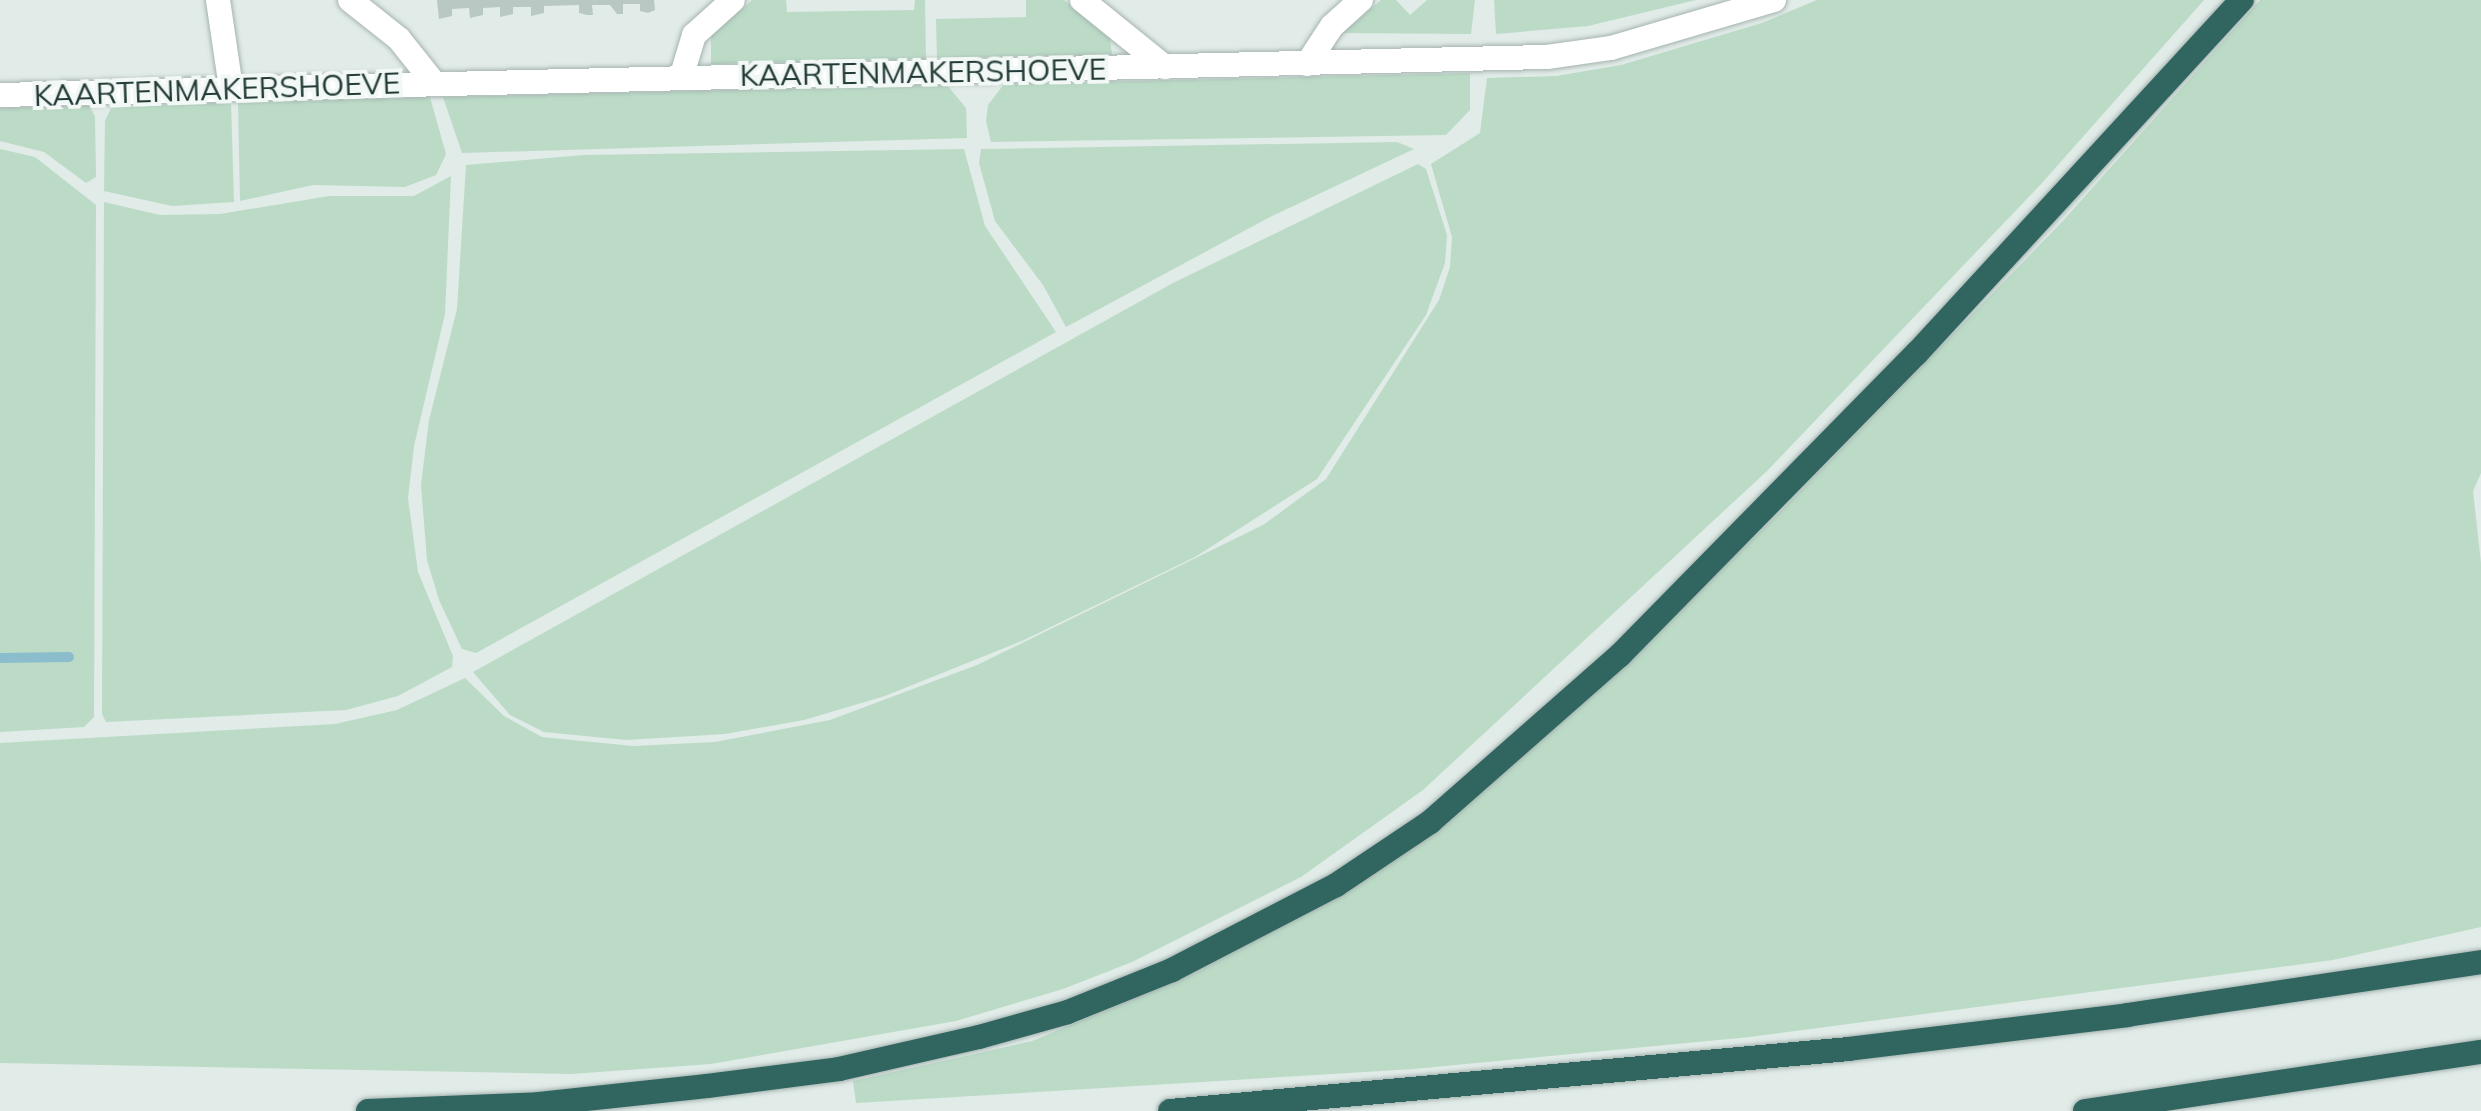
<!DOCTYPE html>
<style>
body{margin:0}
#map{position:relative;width:2481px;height:1111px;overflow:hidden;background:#e1ebe8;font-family:Mulish,sans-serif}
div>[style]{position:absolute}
.green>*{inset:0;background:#bbdbc7}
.stream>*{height:10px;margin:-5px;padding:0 5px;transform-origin:5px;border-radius:5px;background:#8cbdcd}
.building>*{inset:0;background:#bac8c4}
.roads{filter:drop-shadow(0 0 2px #a4b3af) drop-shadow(0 0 2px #a4b3af)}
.minor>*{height:24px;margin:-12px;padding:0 12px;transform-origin:12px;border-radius:12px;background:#fff}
.highway>*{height:24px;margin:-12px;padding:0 12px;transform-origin:12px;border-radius:12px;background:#306560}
span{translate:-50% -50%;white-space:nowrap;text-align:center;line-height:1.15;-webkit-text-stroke:8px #f2f8f5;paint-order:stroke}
.street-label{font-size:30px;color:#233b37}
</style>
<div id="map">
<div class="green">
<i style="clip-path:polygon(752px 0,786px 0,787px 12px,914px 10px,915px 0,925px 0,926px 59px,711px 64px,711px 36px)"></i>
<i style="clip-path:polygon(1026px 0,1064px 0,1110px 37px,1112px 55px,937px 58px,936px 19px,1026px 17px)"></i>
<i style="clip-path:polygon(1381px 0,1396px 0,1410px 15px,1427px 0,1475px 0,1471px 34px,1343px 33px)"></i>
<i style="clip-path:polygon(1696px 0,1588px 26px,1496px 34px,1494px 0)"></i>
<i style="clip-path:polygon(1817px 0,2204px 0,2042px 183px,1767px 471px,1423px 790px,1301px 877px,1132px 962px,1063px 989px,956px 1021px,711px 1064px,571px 1074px,0 1063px,0 743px,335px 724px,397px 710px,465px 678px,504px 716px,542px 737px,633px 746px,715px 742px,830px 720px,977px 665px,1263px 525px,1326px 479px,1439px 300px,1450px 267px,1452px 237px,1431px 164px,1480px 133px,1487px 78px,1556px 76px,1621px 65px,1762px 23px)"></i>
<i style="clip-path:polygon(2260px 0,2481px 0,2481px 473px,2473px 491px,2481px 563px,2481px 927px,2333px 960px,1750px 1037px,1414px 1069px,856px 1103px,853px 1081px,1032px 1041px,1195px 973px,1356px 883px,1628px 659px,1772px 520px,2062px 222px)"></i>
<i style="clip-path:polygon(1470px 73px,1470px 110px,1446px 135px,991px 142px,986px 121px,988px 105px,1004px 84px)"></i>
<i style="clip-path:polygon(947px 85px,966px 108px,967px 138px,462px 153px,443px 97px)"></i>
<i style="clip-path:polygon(430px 97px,446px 154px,436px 175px,405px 187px,313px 185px,240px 201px,238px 102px)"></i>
<i style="clip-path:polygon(231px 102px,234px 202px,172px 206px,104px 191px,105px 121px,111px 108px)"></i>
<i style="clip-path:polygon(90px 106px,95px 117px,96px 177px,86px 183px,44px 152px,0 141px,0 108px)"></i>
<i style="clip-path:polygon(1397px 142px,1414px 149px,1270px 217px,1066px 327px,1043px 285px,995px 221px,979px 163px,981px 149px)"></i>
<i style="clip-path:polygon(0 149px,35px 157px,96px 205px,94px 717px,84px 727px,0 732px)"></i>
<i style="clip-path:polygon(964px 149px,985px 226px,1056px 332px,476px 653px,462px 649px,439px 600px,427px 560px,421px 485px,429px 420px,457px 309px,466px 165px,584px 155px)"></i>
<i style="clip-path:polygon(1418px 164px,1426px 169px,1447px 235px,1445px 263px,1426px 315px,1317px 479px,1195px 557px,1024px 640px,885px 696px,804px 720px,725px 734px,626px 740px,544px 732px,510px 715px,473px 672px,1173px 283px)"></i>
<i style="clip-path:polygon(451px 176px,445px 314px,414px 446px,408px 498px,418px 572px,453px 656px,452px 667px,398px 696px,346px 710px,106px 722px,102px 714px,104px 202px,160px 215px,220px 214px,329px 196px,414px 196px)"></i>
</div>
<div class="stream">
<i style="left:0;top:658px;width:69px;rotate:-0.8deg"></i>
</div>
<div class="building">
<i style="clip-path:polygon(437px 0,654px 0,655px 10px,648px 13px,640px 11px,640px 4px,623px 4px,623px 14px,617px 14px,610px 5px,592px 5px,593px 15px,587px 15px,579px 13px,579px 5px,544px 6px,544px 13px,531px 16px,531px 7px,513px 7px,513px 14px,500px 17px,500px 7px,483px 8px,483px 15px,470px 18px,469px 8px,452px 9px,452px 16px,439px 19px)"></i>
</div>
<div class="roads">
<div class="minor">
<i style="left:218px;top:0;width:89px;rotate:81.6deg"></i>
<i style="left:350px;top:0;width:63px;rotate:38.5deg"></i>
<i style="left:399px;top:39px;width:56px;rotate:51.5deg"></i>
<i style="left:1082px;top:0;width:107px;rotate:38.9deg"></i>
<i style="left:1307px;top:64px;width:45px;rotate:-56.7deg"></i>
<i style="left:1332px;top:26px;width:39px;rotate:-42deg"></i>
<i style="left:681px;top:78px;width:45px;rotate:-73.2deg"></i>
<i style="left:694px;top:35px;width:52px;rotate:-41.9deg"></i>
<i style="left:0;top:95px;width:1547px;rotate:-1.41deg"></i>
<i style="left:1547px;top:57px;width:65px;rotate:-8deg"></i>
<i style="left:1611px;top:48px;width:170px;rotate:-16.4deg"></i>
</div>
<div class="highway">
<i style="left:368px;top:1111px;width:171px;rotate:-2.3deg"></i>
<i style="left:539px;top:1104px;width:169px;rotate:-6.1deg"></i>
<i style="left:707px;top:1086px;width:133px;rotate:-7.3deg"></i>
<i style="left:839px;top:1069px;width:144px;rotate:-12.9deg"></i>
<i style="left:979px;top:1037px;width:92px;rotate:-15.7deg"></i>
<i style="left:1068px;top:1012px;width:112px;rotate:-22deg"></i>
<i style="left:1172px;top:970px;width:185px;rotate:-27.4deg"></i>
<i style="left:1336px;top:885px;width:113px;rotate:-33.8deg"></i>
<i style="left:1430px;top:822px;width:253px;rotate:-41.3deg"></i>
<i style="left:1620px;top:655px;width:424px;rotate:-45.5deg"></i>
<i style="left:1917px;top:353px;width:480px;rotate:-47.4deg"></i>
<i style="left:1170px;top:1111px;width:681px;rotate:-5.22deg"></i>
<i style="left:1848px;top:1049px;width:281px;rotate:-6.9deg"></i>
<i style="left:2127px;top:1015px;width:358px;rotate:-8.5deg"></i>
<i style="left:2085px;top:1111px;width:400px;rotate:-8.5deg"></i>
</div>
</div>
<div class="street-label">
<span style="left:923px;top:72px;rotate:-1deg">KAARTENMAKERSHOEVE</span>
<span style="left:217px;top:89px;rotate:-2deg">KAARTENMAKERSHOEVE</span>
</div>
</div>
